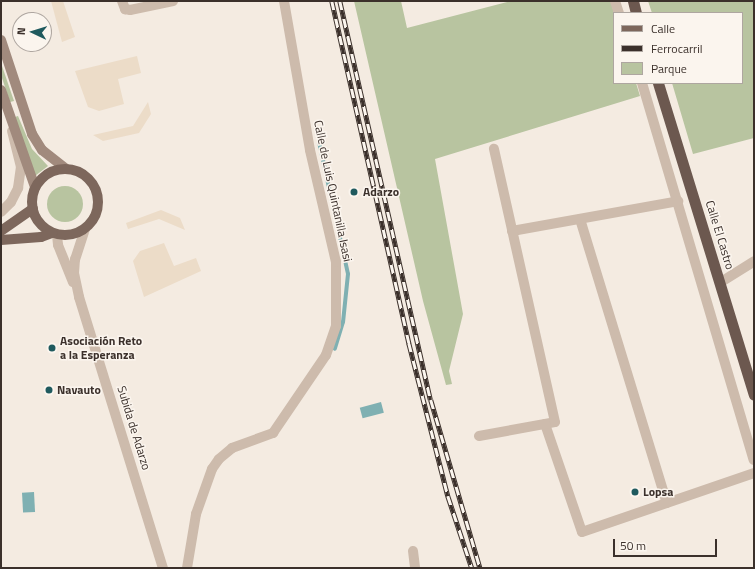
<!DOCTYPE html>
<meta charset="utf-8">
<style>
body{margin:0}
#map{position:relative;width:755px;height:569px;overflow:hidden;background:#f4ebe1;font-family:"Titillium Web",sans-serif}
div>[style]{position:absolute}
.green>*{inset:0;background:#b8c4a0}
.round{border-radius:50%}
.plaza>*{inset:0;background:#ecdcc8}
.water>*{inset:0;background:#7fb0b2;transform-origin:0 0}
.stream>*{height:4px;margin:-2px;padding:0 2px;transform-origin:2px;border-radius:2px;background:#7fb0b2}
.minor>*{height:10px;margin:-5px;padding:0 5px;transform-origin:5px;border-radius:5px;background:#cdbbac}
.secondary>*{height:10px;margin:-5px;padding:0 5px;transform-origin:5px;border-radius:5px;background:#a18a7d}
.primary>*{height:10px;margin:-5px;padding:0 5px;transform-origin:5px;border-radius:5px;background:#7d675c}
.primary>.ring{margin:-5px;padding:0;box-sizing:content-box;background:none;border:10px solid #7d675c;border-radius:50%}
.trunk>*{height:11px;margin:-5.5px;padding:0 5.5px;transform-origin:5.5px;border-radius:5.5px;background:#6c584f}
.rail>*{height:4.5px;margin-top:-2.25px;transform-origin:0;background:repeating-linear-gradient(90deg,#fbf5ee 0 9px,#3b302b 0 18px);box-sizing:border-box;border-block:1px solid #3b302b}
.dots>*{width:11px;height:11px;translate:-50% -50%;box-sizing:border-box;border:2px solid #fbf5ee;border-radius:50%}
span{translate:-50% -50%;white-space:nowrap;text-align:center;line-height:1.15;-webkit-text-stroke:3px #fbf5ee;paint-order:stroke}
.street-label{font-size:12px;color:#3b302b}
.poi-label{font-size:12px;color:#3b302b;font-weight:700}
.left{translate:0 -50%;text-align:left}
.frame{position:absolute;inset:0;border:2px solid #3b302b;pointer-events:none}
.legend{position:absolute;left:613px;top:12px;width:130px;height:72px;box-sizing:border-box;background:#fbf5ee;border:1px solid #aea6a0;margin:0;padding:5px 7px;list-style:none;font-size:12px;color:#3b302b}
.legend li{display:flex;align-items:center;gap:8px;height:20px}
.legend b{width:20px;border:1px solid #aea6a0}
.north{position:absolute;left:12px;top:12px;width:40px;height:40px;box-sizing:border-box;background:#fbf5ee;border:1px solid #aea6a0;border-radius:50%;rotate:274deg;font-size:11px;font-weight:700;line-height:16px;text-align:center;color:#3b302b}
.north::after{content:'';display:block;margin:auto;width:14px;height:18px;background:#1f5a5e;clip-path:polygon(50% 0,100% 100%,50% 72%,0 100%)}
.scale{position:absolute;left:613px;top:539px;width:104px;height:18px;box-sizing:border-box;border:2px solid #3b302b;border-top:0;padding-left:5px;font-size:12px;line-height:14px;white-space:nowrap;color:#3b302b;-webkit-text-stroke:3px #fbf5ee;paint-order:stroke}
</style>
<div id="map">
<div class="green">
<i style="clip-path:polygon(354px 1px,401px 1px,407px 28px,511px 1px,611px 1px,614px 13px,614px 83px,636px 83px,640px 96px,435px 159px,463px 314px,449px 371px,452px 384px,446px 385px,423px 301px)"></i>
<i style="clip-path:polygon(648px 1px,754px 1px,754px 138px,693px 154px,672px 83px,742px 83px,742px 13px,652px 13px)"></i>
<i style="clip-path:polygon(1px 63px,14px 101px,10px 102px,1px 75px)"></i>
<i style="clip-path:polygon(18px 116px,32px 149px,48px 166px,35px 176px,15px 117px)"></i>
<i class="round" style="left:47px;top:186px;width:36px;height:36px"></i>
</div>
<div class="plaza">
<i style="clip-path:polygon(51px 1px,63px 1px,75px 37px,62px 42px)"></i>
<i style="clip-path:polygon(137px 56px,141px 73px,118px 79px,124px 104px,99px 111px,88px 107px,75px 71px)"></i>
<i style="clip-path:polygon(148px 102px,151px 114px,139px 133px,103px 141px,93px 135px,133px 126px)"></i>
<i style="clip-path:polygon(161px 210px,180px 218px,185px 230px,159px 219px,128px 229px,126px 223px)"></i>
<i style="clip-path:polygon(164px 243px,174px 266px,196px 258px,201px 271px,144px 297px,133px 261px,140px 251px)"></i>
</div>
<div class="water">
<i style="left:381px;top:402px;width:11px;height:22px;rotate:75deg"></i>
<i style="left:34px;top:492px;width:20px;height:12px;rotate:87deg"></i>
</div>
<div class="stream">
<i style="left:319px;top:142px;width:135px;rotate:77.6deg"></i>
<i style="left:348px;top:274px;width:48px;rotate:95.9deg"></i>
<i style="left:343px;top:322px;width:28px;rotate:107deg"></i>
</div>
<div class="minor">
<i style="left:122px;top:1px;width:9px;rotate:69deg"></i>
<i style="left:125px;top:9px;width:5px;rotate:11deg"></i>
<i style="left:130px;top:10px;width:44px;rotate:-11.8deg"></i>
<i style="left:615px;top:1px;width:13px;rotate:72deg"></i>
<i style="left:642px;top:83px;width:393px;rotate:73.5deg"></i>
<i style="left:1px;top:212px;width:14px;rotate:-45deg"></i>
<i style="left:11px;top:202px;width:16px;rotate:-63deg"></i>
<i style="left:18px;top:188px;width:21px;rotate:-82deg"></i>
<i style="left:21px;top:167px;width:37px;rotate:-104deg"></i>
<i style="left:580px;top:219px;width:297px;rotate:73deg"></i>
<i style="left:85px;top:229px;width:32px;rotate:108deg"></i>
<i style="left:75px;top:259px;width:14px;rotate:94deg"></i>
<i style="left:74px;top:273px;width:25px;rotate:78deg"></i>
<i style="left:79px;top:297px;width:284px;rotate:72.8deg"></i>
<i style="left:512px;top:231px;width:169px;rotate:-10.2deg"></i>
<i style="left:57px;top:235px;width:10px;rotate:84deg"></i>
<i style="left:58px;top:245px;width:40px;rotate:68deg"></i>
<i style="left:721px;top:282px;width:39px;rotate:-32deg"></i>
<i style="left:545px;top:424px;width:114px;rotate:71.1deg"></i>
<i style="left:582px;top:532px;width:182px;rotate:-18.9deg"></i>
<i style="left:479px;top:436px;width:77px;rotate:-10.4deg"></i>
<i style="left:555px;top:422px;width:280px;rotate:-102.6deg"></i>
<i style="left:413px;top:551px;width:17px;rotate:83deg"></i>
<i style="left:187px;top:568px;width:55px;rotate:-80.5deg"></i>
<i style="left:196px;top:514px;width:48px;rotate:-70.4deg"></i>
<i style="left:212px;top:469px;width:12px;rotate:-55deg"></i>
<i style="left:219px;top:459px;width:17px;rotate:-40deg"></i>
<i style="left:232px;top:448px;width:44px;rotate:-20.1deg"></i>
<i style="left:273px;top:433px;width:94px;rotate:-55.8deg"></i>
<i style="left:326px;top:355px;width:31px;rotate:-71deg"></i>
<i style="left:336px;top:326px;width:64px;rotate:-90deg"></i>
<i style="left:336px;top:262px;width:115px;rotate:-103.1deg"></i>
<i style="left:310px;top:150px;width:151px;rotate:-99.9deg"></i>
</div>
<div class="secondary">
<i style="left:1px;top:40px;width:99px;rotate:71.7deg"></i>
<i style="left:32px;top:134px;width:19px;rotate:58deg"></i>
<i style="left:42px;top:150px;width:31px;rotate:38deg"></i>
<i style="left:1px;top:90px;width:103px;rotate:70.7deg"></i>
</div>
<div class="primary">
<i class="ring" style="left:32px;top:169px;width:56px;height:56px"></i>
<i style="left:1px;top:231px;width:39px;rotate:-35deg"></i>
<i style="left:1px;top:240px;width:40px;rotate:-4.3deg"></i>
<i style="left:41px;top:237px;width:12px;rotate:-20deg"></i>
</div>
<div class="trunk">
<i style="left:633px;top:1px;width:12px;rotate:76deg"></i>
<i style="left:658px;top:83px;width:326px;rotate:72.9deg"></i>
</div>
<div class="rail">
<i style="left:332px;top:1px;width:351px;rotate:77.3deg"></i>
<i style="left:409px;top:343px;width:158px;rotate:75.7deg"></i>
<i style="left:448px;top:496px;width:76px;rotate:71.6deg"></i>
<i style="left:340px;top:1px;width:409px;rotate:77.2deg"></i>
<i style="left:431px;top:400px;width:175px;rotate:73.7deg"></i>
</div>
<div class="dots">
<i style="left:354px;top:192px;background:#1f5a5e"></i>
<i style="left:52px;top:348px;background:#1f5a5e"></i>
<i style="left:49px;top:390px;background:#1f5a5e"></i>
<i style="left:635px;top:492px;background:#1f5a5e"></i>
</div>
<div class="street-label">
<span style="left:333px;top:191px;rotate:78deg">Calle de Luis Quintanilla Isasi</span>
<span style="left:720px;top:235px;rotate:73deg">Calle El Castro</span>
<span style="left:134px;top:428px;rotate:73deg">Subida de Adarzo</span>
</div>
<div class="poi-label">
<span class="left" style="left:363px;top:192px">Adarzo</span>
<span class="left" style="left:60px;top:348px">Asociación Reto<br>a la Esperanza</span>
<span class="left" style="left:57px;top:390px">Navauto</span>
<span class="left" style="left:643px;top:492px">Lopsa</span>
</div>
<div class="frame"></div>
<ul class="legend">
<li><b style="height:5px;background:#7d675c"></b>Calle</li>
<li><b style="height:5px;background:#3b302b"></b>Ferrocarril</li>
<li><b style="height:11px;background:#b8c4a0"></b>Parque</li>
</ul>
<div class="north">N</div>
<div class="scale">50 m</div>
</div>
